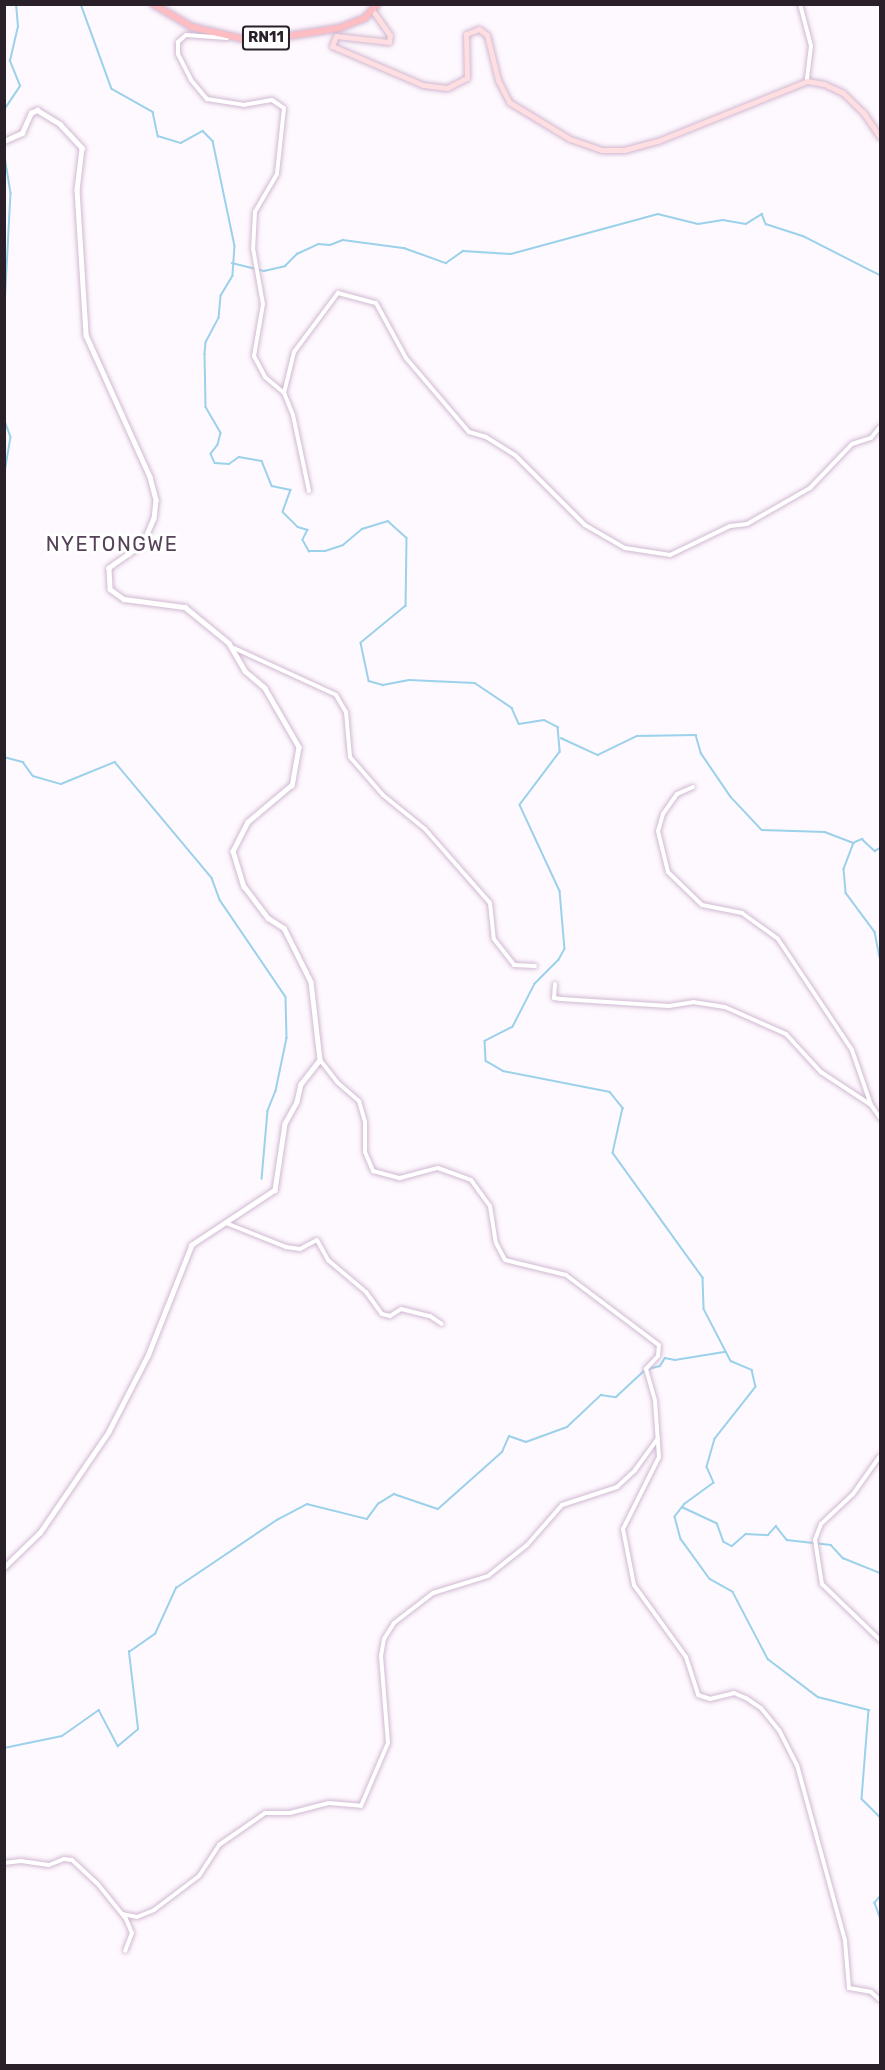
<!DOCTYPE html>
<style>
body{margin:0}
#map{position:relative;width:885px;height:2070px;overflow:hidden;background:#fef9fe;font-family:Rubik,sans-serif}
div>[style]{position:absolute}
.stream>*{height:1.5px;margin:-0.75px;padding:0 0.75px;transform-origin:0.75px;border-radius:0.75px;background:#9bd1ea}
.roads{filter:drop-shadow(0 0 2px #d0b8d1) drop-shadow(0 0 2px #d0b8d1)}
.minor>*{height:4px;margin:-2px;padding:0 2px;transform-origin:2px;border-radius:2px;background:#fff}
.tertiary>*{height:4.5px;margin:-2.25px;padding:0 2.25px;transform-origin:2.25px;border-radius:2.25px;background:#fff}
.secondary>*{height:5px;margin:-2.5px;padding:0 2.5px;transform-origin:2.5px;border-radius:2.5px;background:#fedee0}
.primary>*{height:6px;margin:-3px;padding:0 3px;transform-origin:3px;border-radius:3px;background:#fdbdc2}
span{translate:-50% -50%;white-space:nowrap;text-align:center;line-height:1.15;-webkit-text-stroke:6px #fff;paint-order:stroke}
.shield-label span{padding:2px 4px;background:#fff;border:2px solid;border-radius:4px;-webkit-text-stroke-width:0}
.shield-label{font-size:15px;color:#29202a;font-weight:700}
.quarter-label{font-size:20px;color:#564258;letter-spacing:1.5px}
.frame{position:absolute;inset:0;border:6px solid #29202a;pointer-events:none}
</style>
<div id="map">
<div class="stream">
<i style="left:81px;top:4px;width:90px;rotate:70deg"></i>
<i style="left:112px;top:89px;width:47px;rotate:29.3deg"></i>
<i style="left:153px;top:112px;width:25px;rotate:78deg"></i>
<i style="left:158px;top:136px;width:24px;rotate:17deg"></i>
<i style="left:181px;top:143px;width:25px;rotate:-29deg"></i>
<i style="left:203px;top:131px;width:14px;rotate:45deg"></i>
<i style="left:213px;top:141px;width:107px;rotate:78.2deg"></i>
<i style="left:235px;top:246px;width:30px;rotate:94deg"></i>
<i style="left:233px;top:276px;width:23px;rotate:121deg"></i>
<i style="left:221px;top:296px;width:22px;rotate:95deg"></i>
<i style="left:219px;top:318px;width:27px;rotate:118deg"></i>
<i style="left:206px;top:342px;width:12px;rotate:95deg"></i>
<i style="left:205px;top:354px;width:53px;rotate:88.9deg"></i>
<i style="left:206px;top:407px;width:30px;rotate:60deg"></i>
<i style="left:221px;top:433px;width:12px;rotate:104deg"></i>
<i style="left:218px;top:445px;width:11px;rotate:128deg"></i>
<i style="left:211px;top:454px;width:10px;rotate:66deg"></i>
<i style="left:215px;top:463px;width:14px;rotate:4deg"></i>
<i style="left:229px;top:464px;width:12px;rotate:-35deg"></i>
<i style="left:239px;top:457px;width:23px;rotate:10deg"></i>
<i style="left:262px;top:461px;width:27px;rotate:68deg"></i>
<i style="left:272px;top:486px;width:19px;rotate:12deg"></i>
<i style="left:291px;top:490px;width:23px;rotate:110deg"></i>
<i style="left:283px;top:512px;width:21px;rotate:45deg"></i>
<i style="left:298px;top:527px;width:10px;rotate:17deg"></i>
<i style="left:308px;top:530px;width:11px;rotate:117deg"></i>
<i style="left:303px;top:540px;width:13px;rotate:61deg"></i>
<i style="left:309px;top:551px;width:16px"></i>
<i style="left:325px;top:551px;width:19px;rotate:-18deg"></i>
<i style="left:343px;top:545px;width:25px;rotate:-40deg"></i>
<i style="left:362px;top:529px;width:27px;rotate:-17deg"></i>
<i style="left:388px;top:521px;width:25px;rotate:42deg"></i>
<i style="left:407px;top:538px;width:68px;rotate:90.8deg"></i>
<i style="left:406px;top:606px;width:58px;rotate:140.6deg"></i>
<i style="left:361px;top:643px;width:39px;rotate:78deg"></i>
<i style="left:369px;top:681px;width:15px;rotate:16deg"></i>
<i style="left:383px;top:685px;width:26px;rotate:-11deg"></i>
<i style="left:409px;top:680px;width:66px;rotate:2.6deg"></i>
<i style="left:475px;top:683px;width:45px;rotate:34deg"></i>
<i style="left:512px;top:708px;width:17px;rotate:66deg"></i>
<i style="left:519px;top:724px;width:25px;rotate:-9deg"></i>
<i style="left:544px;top:720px;width:16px;rotate:27deg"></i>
<i style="left:558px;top:727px;width:25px;rotate:85deg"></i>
<i style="left:560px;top:752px;width:66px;rotate:127deg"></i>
<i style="left:520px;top:805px;width:95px;rotate:65.1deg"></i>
<i style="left:560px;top:891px;width:58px;rotate:85.1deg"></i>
<i style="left:565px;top:949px;width:13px;rotate:119deg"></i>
<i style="left:559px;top:960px;width:34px;rotate:135deg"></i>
<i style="left:535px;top:984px;width:48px;rotate:117.1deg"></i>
<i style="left:513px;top:1027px;width:31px;rotate:153deg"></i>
<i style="left:485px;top:1041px;width:20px;rotate:87deg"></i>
<i style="left:486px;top:1061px;width:20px;rotate:30deg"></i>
<i style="left:503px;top:1071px;width:109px;rotate:11.1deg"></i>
<i style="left:610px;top:1092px;width:21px;rotate:51deg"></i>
<i style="left:623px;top:1108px;width:46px;rotate:102.5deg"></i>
<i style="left:613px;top:1153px;width:154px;rotate:54.2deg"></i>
<i style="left:703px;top:1278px;width:31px;rotate:88deg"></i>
<i style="left:704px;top:1309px;width:59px;rotate:62.6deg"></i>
<i style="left:731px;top:1361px;width:23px;rotate:23deg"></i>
<i style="left:752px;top:1370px;width:17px;rotate:77deg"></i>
<i style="left:756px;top:1387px;width:66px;rotate:128.3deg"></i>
<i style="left:715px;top:1439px;width:29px;rotate:106deg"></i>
<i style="left:707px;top:1467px;width:17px;rotate:66deg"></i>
<i style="left:714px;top:1483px;width:36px;rotate:144deg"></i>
<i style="left:685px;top:1504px;width:16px;rotate:128deg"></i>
<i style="left:675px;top:1517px;width:23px;rotate:75deg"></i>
<i style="left:681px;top:1539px;width:49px;rotate:54.1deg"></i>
<i style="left:710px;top:1579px;width:26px;rotate:29deg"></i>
<i style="left:733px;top:1592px;width:76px;rotate:62.4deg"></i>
<i style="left:768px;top:1659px;width:63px;rotate:37.2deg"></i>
<i style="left:818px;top:1697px;width:53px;rotate:14.3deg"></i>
<i style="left:869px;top:1710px;width:89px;rotate:94.5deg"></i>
<i style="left:862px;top:1799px;width:25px;rotate:45deg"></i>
<i style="left:4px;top:110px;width:29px;rotate:-56deg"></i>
<i style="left:20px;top:86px;width:27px;rotate:-112deg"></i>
<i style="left:10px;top:61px;width:35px;rotate:-77deg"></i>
<i style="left:18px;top:27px;width:23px;rotate:-95deg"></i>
<i style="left:4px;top:150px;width:44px;rotate:80.8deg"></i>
<i style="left:11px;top:193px;width:132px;rotate:93deg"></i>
<i style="left:232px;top:263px;width:33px;rotate:14deg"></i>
<i style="left:264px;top:271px;width:22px;rotate:-13deg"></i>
<i style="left:285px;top:266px;width:17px;rotate:-45deg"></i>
<i style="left:297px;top:254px;width:23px;rotate:-25deg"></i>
<i style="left:318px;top:244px;width:12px;rotate:5deg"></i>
<i style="left:330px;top:245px;width:14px;rotate:-21deg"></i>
<i style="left:343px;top:240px;width:62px;rotate:7.5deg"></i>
<i style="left:404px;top:248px;width:45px;rotate:19.7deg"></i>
<i style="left:446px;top:263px;width:21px;rotate:-35deg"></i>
<i style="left:463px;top:251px;width:48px;rotate:3.6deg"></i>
<i style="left:511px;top:254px;width:152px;rotate:-15.2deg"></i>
<i style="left:658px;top:214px;width:41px;rotate:14deg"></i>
<i style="left:698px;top:224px;width:25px;rotate:-9deg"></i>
<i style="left:723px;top:220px;width:23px;rotate:10deg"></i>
<i style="left:746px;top:224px;width:19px;rotate:-32deg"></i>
<i style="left:762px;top:214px;width:11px;rotate:68deg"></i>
<i style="left:766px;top:224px;width:39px;rotate:18deg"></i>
<i style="left:803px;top:236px;width:86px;rotate:26.9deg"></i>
<i style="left:4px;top:418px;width:20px;rotate:70deg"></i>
<i style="left:11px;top:437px;width:43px;rotate:99.5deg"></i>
<i style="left:561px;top:738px;width:41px;rotate:24.7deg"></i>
<i style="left:598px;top:755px;width:43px;rotate:-26deg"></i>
<i style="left:637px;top:736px;width:59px;rotate:-1deg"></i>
<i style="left:696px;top:735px;width:19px;rotate:74deg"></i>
<i style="left:701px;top:753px;width:53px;rotate:55.7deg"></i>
<i style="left:731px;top:797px;width:45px;rotate:46.8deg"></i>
<i style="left:762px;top:830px;width:63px;rotate:1.8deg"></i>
<i style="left:825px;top:832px;width:31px;rotate:21deg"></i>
<i style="left:854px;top:843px;width:28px;rotate:111deg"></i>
<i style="left:844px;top:869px;width:24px;rotate:85deg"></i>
<i style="left:846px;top:893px;width:49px;rotate:53.4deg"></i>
<i style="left:875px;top:932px;width:25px;rotate:79deg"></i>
<i style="left:4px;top:757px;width:20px;rotate:15deg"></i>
<i style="left:23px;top:762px;width:17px;rotate:54deg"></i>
<i style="left:33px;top:776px;width:29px;rotate:16deg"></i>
<i style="left:61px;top:784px;width:58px;rotate:-22.2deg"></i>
<i style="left:115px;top:762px;width:151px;rotate:50.1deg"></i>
<i style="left:212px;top:878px;width:23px;rotate:70deg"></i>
<i style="left:220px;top:900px;width:117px;rotate:55.8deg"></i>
<i style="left:286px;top:997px;width:41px;rotate:88.6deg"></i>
<i style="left:287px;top:1038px;width:54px;rotate:101.7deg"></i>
<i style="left:276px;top:1091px;width:22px;rotate:112deg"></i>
<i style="left:268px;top:1111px;width:68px;rotate:95deg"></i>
<i style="left:855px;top:842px;width:8px;rotate:-23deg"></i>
<i style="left:862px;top:839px;width:18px;rotate:43deg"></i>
<i style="left:875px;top:851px;width:6px;rotate:-31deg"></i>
<i style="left:648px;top:1369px;width:12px;rotate:-14deg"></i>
<i style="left:660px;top:1366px;width:9px;rotate:-58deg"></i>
<i style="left:665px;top:1358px;width:10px;rotate:11deg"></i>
<i style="left:675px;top:1360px;width:51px;rotate:-9.1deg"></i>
<i style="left:682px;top:1507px;width:38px;rotate:25deg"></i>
<i style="left:717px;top:1523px;width:20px;rotate:70deg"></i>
<i style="left:724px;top:1542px;width:9px;rotate:27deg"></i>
<i style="left:732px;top:1546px;width:18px;rotate:-41deg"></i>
<i style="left:746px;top:1534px;width:22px;rotate:3deg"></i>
<i style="left:768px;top:1535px;width:12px;rotate:-48deg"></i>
<i style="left:776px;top:1526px;width:18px;rotate:52deg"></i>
<i style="left:787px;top:1540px;width:44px;rotate:6.5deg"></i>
<i style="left:831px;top:1545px;width:18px;rotate:47deg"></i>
<i style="left:843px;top:1558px;width:40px;rotate:22deg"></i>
<i style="left:4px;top:1748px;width:59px;rotate:-11.7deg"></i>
<i style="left:62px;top:1736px;width:45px;rotate:-35.1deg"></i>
<i style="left:99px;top:1710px;width:41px;rotate:62.2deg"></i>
<i style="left:118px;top:1746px;width:26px;rotate:-40deg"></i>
<i style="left:138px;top:1729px;width:78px;rotate:-96.7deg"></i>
<i style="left:129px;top:1652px;width:32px;rotate:-35deg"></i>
<i style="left:155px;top:1634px;width:51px;rotate:-65.5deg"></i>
<i style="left:176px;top:1588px;width:122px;rotate:-34deg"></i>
<i style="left:277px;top:1520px;width:34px;rotate:-28deg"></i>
<i style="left:307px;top:1504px;width:62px;rotate:14deg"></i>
<i style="left:367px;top:1519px;width:19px;rotate:-54deg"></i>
<i style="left:378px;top:1504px;width:19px;rotate:-32deg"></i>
<i style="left:394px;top:1494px;width:46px;rotate:18.8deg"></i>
<i style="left:438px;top:1509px;width:86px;rotate:-41.7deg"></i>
<i style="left:502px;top:1452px;width:17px;rotate:-66deg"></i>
<i style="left:509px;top:1436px;width:18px;rotate:19deg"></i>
<i style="left:526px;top:1442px;width:44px;rotate:-20.1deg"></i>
<i style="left:567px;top:1427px;width:47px;rotate:-43.3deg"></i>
<i style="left:601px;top:1395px;width:15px;rotate:8deg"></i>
<i style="left:616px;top:1397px;width:38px;rotate:-43deg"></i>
<i style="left:880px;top:1897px;width:8px;rotate:130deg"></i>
<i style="left:875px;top:1903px;width:15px;rotate:70deg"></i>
</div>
<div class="roads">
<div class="minor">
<i style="left:800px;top:4px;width:43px;rotate:75.3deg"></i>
<i style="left:811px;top:46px;width:35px;rotate:97deg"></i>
<i style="left:227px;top:38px;width:41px;rotate:-175.8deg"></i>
<i style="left:186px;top:35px;width:11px;rotate:139deg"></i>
<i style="left:178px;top:42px;width:12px;rotate:90deg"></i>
<i style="left:178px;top:54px;width:29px;rotate:63deg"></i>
<i style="left:191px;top:80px;width:25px;rotate:50deg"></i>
<i style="left:207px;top:99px;width:36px;rotate:9deg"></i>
<i style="left:243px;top:105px;width:29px;rotate:-10deg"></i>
<i style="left:272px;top:100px;width:14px;rotate:34deg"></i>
<i style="left:284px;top:108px;width:66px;rotate:96.1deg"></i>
<i style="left:277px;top:174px;width:44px;rotate:120.1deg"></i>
<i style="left:255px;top:212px;width:36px;rotate:93deg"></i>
<i style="left:253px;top:248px;width:57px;rotate:79.9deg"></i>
<i style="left:263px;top:304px;width:53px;rotate:99.8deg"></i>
<i style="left:254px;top:356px;width:24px;rotate:62deg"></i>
<i style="left:265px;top:377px;width:25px;rotate:40deg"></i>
<i style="left:309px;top:491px;width:78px;rotate:-101.9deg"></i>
<i style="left:293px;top:415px;width:24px;rotate:-112deg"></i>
<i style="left:284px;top:393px;width:42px;rotate:-76.3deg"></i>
<i style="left:294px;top:352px;width:74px;rotate:-53.3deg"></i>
<i style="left:338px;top:293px;width:39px;rotate:15deg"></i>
<i style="left:376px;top:303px;width:63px;rotate:61.4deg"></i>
<i style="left:406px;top:358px;width:97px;rotate:49.6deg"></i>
<i style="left:469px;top:432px;width:18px;rotate:16deg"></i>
<i style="left:486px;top:437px;width:34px;rotate:32deg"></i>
<i style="left:515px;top:455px;width:99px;rotate:45deg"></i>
<i style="left:585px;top:525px;width:46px;rotate:29.9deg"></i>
<i style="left:625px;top:548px;width:46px;rotate:8.8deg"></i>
<i style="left:670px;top:555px;width:67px;rotate:-25.8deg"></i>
<i style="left:730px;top:526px;width:17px;rotate:-7deg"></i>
<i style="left:747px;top:524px;width:73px;rotate:-29.7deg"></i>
<i style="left:810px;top:488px;width:61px;rotate:-46.3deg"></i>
<i style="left:852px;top:444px;width:20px;rotate:-18deg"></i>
<i style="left:871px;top:438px;width:14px;rotate:-51deg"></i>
<i style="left:234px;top:648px;width:112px;rotate:24.7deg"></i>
<i style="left:336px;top:695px;width:20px;rotate:60deg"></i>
<i style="left:346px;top:712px;width:45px;rotate:84.9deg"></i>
<i style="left:350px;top:757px;width:50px;rotate:49deg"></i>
<i style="left:383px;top:795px;width:54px;rotate:39deg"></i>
<i style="left:425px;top:829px;width:98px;rotate:48.7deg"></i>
<i style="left:490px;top:903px;width:36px;rotate:84deg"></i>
<i style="left:494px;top:939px;width:33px;rotate:52deg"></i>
<i style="left:514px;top:965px;width:21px;rotate:3deg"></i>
<i style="left:693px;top:787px;width:17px;rotate:156deg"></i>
<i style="left:677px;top:794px;width:24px;rotate:125deg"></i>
<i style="left:663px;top:814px;width:18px;rotate:106deg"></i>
<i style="left:658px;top:831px;width:42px;rotate:76.3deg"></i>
<i style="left:668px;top:872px;width:47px;rotate:44.1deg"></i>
<i style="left:702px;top:905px;width:41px;rotate:11.3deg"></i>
<i style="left:742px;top:913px;width:44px;rotate:35.8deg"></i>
<i style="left:778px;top:939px;width:133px;rotate:56.3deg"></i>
<i style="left:852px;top:1050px;width:58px;rotate:70.9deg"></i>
<i style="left:555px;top:984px;width:14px;rotate:94deg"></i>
<i style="left:554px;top:998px;width:7px;rotate:8deg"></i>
<i style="left:561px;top:999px;width:108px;rotate:3.7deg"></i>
<i style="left:669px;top:1006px;width:24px;rotate:-9deg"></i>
<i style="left:693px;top:1002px;width:32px;rotate:9deg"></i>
<i style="left:725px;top:1007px;width:67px;rotate:23.9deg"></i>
<i style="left:786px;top:1034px;width:52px;rotate:47.4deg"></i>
<i style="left:821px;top:1072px;width:60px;rotate:33.4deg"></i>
<i style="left:871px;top:1105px;width:16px;rotate:55deg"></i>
<i style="left:320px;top:1060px;width:28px;rotate:52deg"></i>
<i style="left:337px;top:1082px;width:29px;rotate:41deg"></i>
<i style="left:359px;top:1101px;width:22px;rotate:74deg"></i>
<i style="left:365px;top:1122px;width:30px;rotate:90deg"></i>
<i style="left:365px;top:1152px;width:21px;rotate:67deg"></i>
<i style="left:373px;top:1171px;width:28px;rotate:15deg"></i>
<i style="left:400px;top:1178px;width:39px;rotate:-15deg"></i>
<i style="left:438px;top:1168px;width:35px;rotate:20deg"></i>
<i style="left:471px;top:1180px;width:32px;rotate:54deg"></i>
<i style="left:490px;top:1206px;width:37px;rotate:81deg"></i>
<i style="left:496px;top:1243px;width:19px;rotate:62deg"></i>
<i style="left:505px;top:1260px;width:63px;rotate:13.8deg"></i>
<i style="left:566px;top:1275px;width:116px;rotate:37deg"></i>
<i style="left:659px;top:1345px;width:11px;rotate:95deg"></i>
<i style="left:658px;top:1356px;width:18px;rotate:133deg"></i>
<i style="left:646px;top:1369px;width:33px;rotate:74deg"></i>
<i style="left:655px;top:1401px;width:56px;rotate:85.9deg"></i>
<i style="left:659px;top:1457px;width:80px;rotate:116.6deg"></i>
<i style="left:623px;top:1529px;width:57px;rotate:78.9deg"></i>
<i style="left:634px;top:1585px;width:89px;rotate:54.2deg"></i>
<i style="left:686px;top:1657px;width:40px;rotate:72deg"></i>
<i style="left:698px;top:1695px;width:13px;rotate:18deg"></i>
<i style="left:710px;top:1699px;width:25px;rotate:-14deg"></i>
<i style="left:734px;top:1693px;width:13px;rotate:23deg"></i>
<i style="left:746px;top:1698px;width:18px;rotate:34deg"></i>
<i style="left:761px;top:1708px;width:28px;rotate:51deg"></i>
<i style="left:779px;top:1730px;width:39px;rotate:63deg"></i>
<i style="left:797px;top:1765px;width:182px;rotate:74.7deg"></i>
<i style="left:845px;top:1941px;width:47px;rotate:85.1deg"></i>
<i style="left:849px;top:1988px;width:22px;rotate:10deg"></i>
<i style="left:871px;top:1992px;width:12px;rotate:42deg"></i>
<i style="left:226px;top:1223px;width:65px;rotate:21.8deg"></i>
<i style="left:286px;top:1247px;width:14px;rotate:8deg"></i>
<i style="left:300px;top:1249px;width:19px;rotate:-28deg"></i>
<i style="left:317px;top:1240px;width:23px;rotate:61deg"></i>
<i style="left:328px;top:1260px;width:50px;rotate:40.1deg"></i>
<i style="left:366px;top:1292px;width:27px;rotate:54deg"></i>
<i style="left:382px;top:1314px;width:8px;rotate:14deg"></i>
<i style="left:390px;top:1316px;width:13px;rotate:-32deg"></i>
<i style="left:401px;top:1309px;width:30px;rotate:14deg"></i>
<i style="left:430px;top:1316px;width:14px;rotate:34deg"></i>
<i style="left:880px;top:1456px;width:47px;rotate:125.4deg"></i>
<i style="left:853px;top:1494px;width:44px;rotate:136.8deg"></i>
<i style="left:821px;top:1524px;width:17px;rotate:111deg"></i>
<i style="left:815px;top:1540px;width:45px;rotate:81deg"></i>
<i style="left:822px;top:1584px;width:81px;rotate:44deg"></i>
<i style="left:4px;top:1863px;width:17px;rotate:-7deg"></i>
<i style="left:21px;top:1861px;width:28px;rotate:8deg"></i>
<i style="left:49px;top:1865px;width:16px;rotate:-22deg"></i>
<i style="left:64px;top:1859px;width:8px;rotate:7deg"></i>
<i style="left:72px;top:1860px;width:34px;rotate:43deg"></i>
<i style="left:97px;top:1883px;width:46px;rotate:51.1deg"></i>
<i style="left:126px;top:1919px;width:15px;rotate:67deg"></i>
<i style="left:132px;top:1933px;width:19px;rotate:111deg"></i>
<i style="left:122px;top:1914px;width:15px;rotate:11deg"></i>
<i style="left:137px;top:1917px;width:18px;rotate:-22deg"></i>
<i style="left:154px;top:1910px;width:56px;rotate:-37.1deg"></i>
<i style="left:199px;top:1876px;width:37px;rotate:-57deg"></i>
<i style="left:219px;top:1845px;width:56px;rotate:-34.8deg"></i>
<i style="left:265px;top:1813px;width:25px"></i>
<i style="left:290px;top:1813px;width:40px;rotate:-14.4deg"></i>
<i style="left:329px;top:1803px;width:32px;rotate:5deg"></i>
<i style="left:361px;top:1806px;width:69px;rotate:-66.8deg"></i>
<i style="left:388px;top:1743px;width:87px;rotate:-94.6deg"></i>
<i style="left:381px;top:1656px;width:17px;rotate:-80deg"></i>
<i style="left:384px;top:1639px;width:19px;rotate:-58deg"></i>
<i style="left:394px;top:1623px;width:49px;rotate:-37.6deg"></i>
<i style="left:433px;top:1593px;width:58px;rotate:-17.2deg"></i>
<i style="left:488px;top:1576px;width:50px;rotate:-38.5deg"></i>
<i style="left:527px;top:1545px;width:53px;rotate:-48.8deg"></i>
<i style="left:562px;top:1505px;width:58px;rotate:-18.1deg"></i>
<i style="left:617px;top:1487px;width:25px;rotate:-43deg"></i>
<i style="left:635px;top:1470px;width:39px;rotate:-54deg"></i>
</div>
<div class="tertiary">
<i style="left:4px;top:141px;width:20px;rotate:-24deg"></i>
<i style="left:22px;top:133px;width:22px;rotate:-66deg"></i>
<i style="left:31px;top:113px;width:7px;rotate:-27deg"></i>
<i style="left:37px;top:110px;width:27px;rotate:31deg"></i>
<i style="left:60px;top:124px;width:33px;rotate:47deg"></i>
<i style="left:82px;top:148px;width:42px;rotate:96.8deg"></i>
<i style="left:77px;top:190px;width:145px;rotate:86.4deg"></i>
<i style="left:86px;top:335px;width:156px;rotate:65.7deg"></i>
<i style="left:150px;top:477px;width:24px;rotate:75deg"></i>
<i style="left:156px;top:500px;width:18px;rotate:96deg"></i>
<i style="left:154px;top:518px;width:28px;rotate:113deg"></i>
<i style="left:143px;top:544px;width:42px;rotate:144.8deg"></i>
<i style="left:109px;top:568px;width:21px;rotate:87deg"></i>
<i style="left:110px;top:589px;width:17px;rotate:36deg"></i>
<i style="left:124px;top:599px;width:62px;rotate:7.5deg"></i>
<i style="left:185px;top:607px;width:57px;rotate:39.3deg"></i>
<i style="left:229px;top:643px;width:32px;rotate:60deg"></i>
<i style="left:245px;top:671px;width:26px;rotate:40deg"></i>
<i style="left:265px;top:688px;width:68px;rotate:60deg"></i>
<i style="left:299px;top:747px;width:39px;rotate:100deg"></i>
<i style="left:292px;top:785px;width:57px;rotate:139.9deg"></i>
<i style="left:248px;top:822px;width:33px;rotate:117deg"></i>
<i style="left:233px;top:851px;width:37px;rotate:73deg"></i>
<i style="left:244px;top:886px;width:40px;rotate:53deg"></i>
<i style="left:268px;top:918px;width:19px;rotate:32deg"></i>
<i style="left:284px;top:928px;width:60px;rotate:63.4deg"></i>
<i style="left:311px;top:982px;width:79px;rotate:83.4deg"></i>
<i style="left:320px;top:1060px;width:31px;rotate:128deg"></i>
<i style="left:301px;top:1084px;width:18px;rotate:103deg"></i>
<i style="left:297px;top:1102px;width:25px;rotate:119deg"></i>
<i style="left:285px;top:1124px;width:67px;rotate:98.6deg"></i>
<i style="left:275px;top:1190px;width:100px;rotate:146.5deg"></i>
<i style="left:192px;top:1245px;width:119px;rotate:111.6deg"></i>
<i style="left:148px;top:1356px;width:85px;rotate:117.2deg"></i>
<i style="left:109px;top:1432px;width:122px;rotate:124.3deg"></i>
<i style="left:40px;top:1533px;width:50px;rotate:135.8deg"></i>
</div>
<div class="secondary">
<i style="left:373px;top:11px;width:29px;rotate:55deg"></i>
<i style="left:390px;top:35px;width:7px;rotate:98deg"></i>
<i style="left:389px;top:42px;width:53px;rotate:-173.5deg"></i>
<i style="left:336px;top:36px;width:11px;rotate:112deg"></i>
<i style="left:332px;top:46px;width:99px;rotate:23.2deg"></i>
<i style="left:423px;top:85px;width:24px;rotate:7deg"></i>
<i style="left:447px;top:88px;width:22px;rotate:-27deg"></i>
<i style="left:467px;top:78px;width:44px;rotate:-91.3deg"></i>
<i style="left:466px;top:34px;width:14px;rotate:-21deg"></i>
<i style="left:479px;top:29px;width:10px;rotate:37deg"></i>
<i style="left:487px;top:35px;width:46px;rotate:76.3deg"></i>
<i style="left:498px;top:80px;width:25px;rotate:63deg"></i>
<i style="left:509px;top:102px;width:71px;rotate:31.2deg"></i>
<i style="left:570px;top:139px;width:34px;rotate:19deg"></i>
<i style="left:602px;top:150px;width:22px"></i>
<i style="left:624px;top:150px;width:35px;rotate:-15deg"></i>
<i style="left:658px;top:141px;width:161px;rotate:-21.9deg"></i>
<i style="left:807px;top:81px;width:17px;rotate:10deg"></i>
<i style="left:824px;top:84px;width:21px;rotate:25deg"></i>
<i style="left:843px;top:93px;width:28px;rotate:44deg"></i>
<i style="left:863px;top:112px;width:30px;rotate:56deg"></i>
</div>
<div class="primary">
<i style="left:153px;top:4px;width:45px;rotate:30.5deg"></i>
<i style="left:192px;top:27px;width:52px;rotate:13.2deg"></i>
<i style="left:243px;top:39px;width:39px;rotate:-3deg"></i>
<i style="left:282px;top:37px;width:58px;rotate:-9deg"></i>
<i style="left:339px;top:28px;width:28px;rotate:-21deg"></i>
<i style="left:365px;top:18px;width:18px;rotate:-49deg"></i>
</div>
</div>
<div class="shield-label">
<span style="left:266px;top:38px">RN11</span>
</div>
<div class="quarter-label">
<span style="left:112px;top:544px">NYETONGWE</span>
</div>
<div class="frame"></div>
</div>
